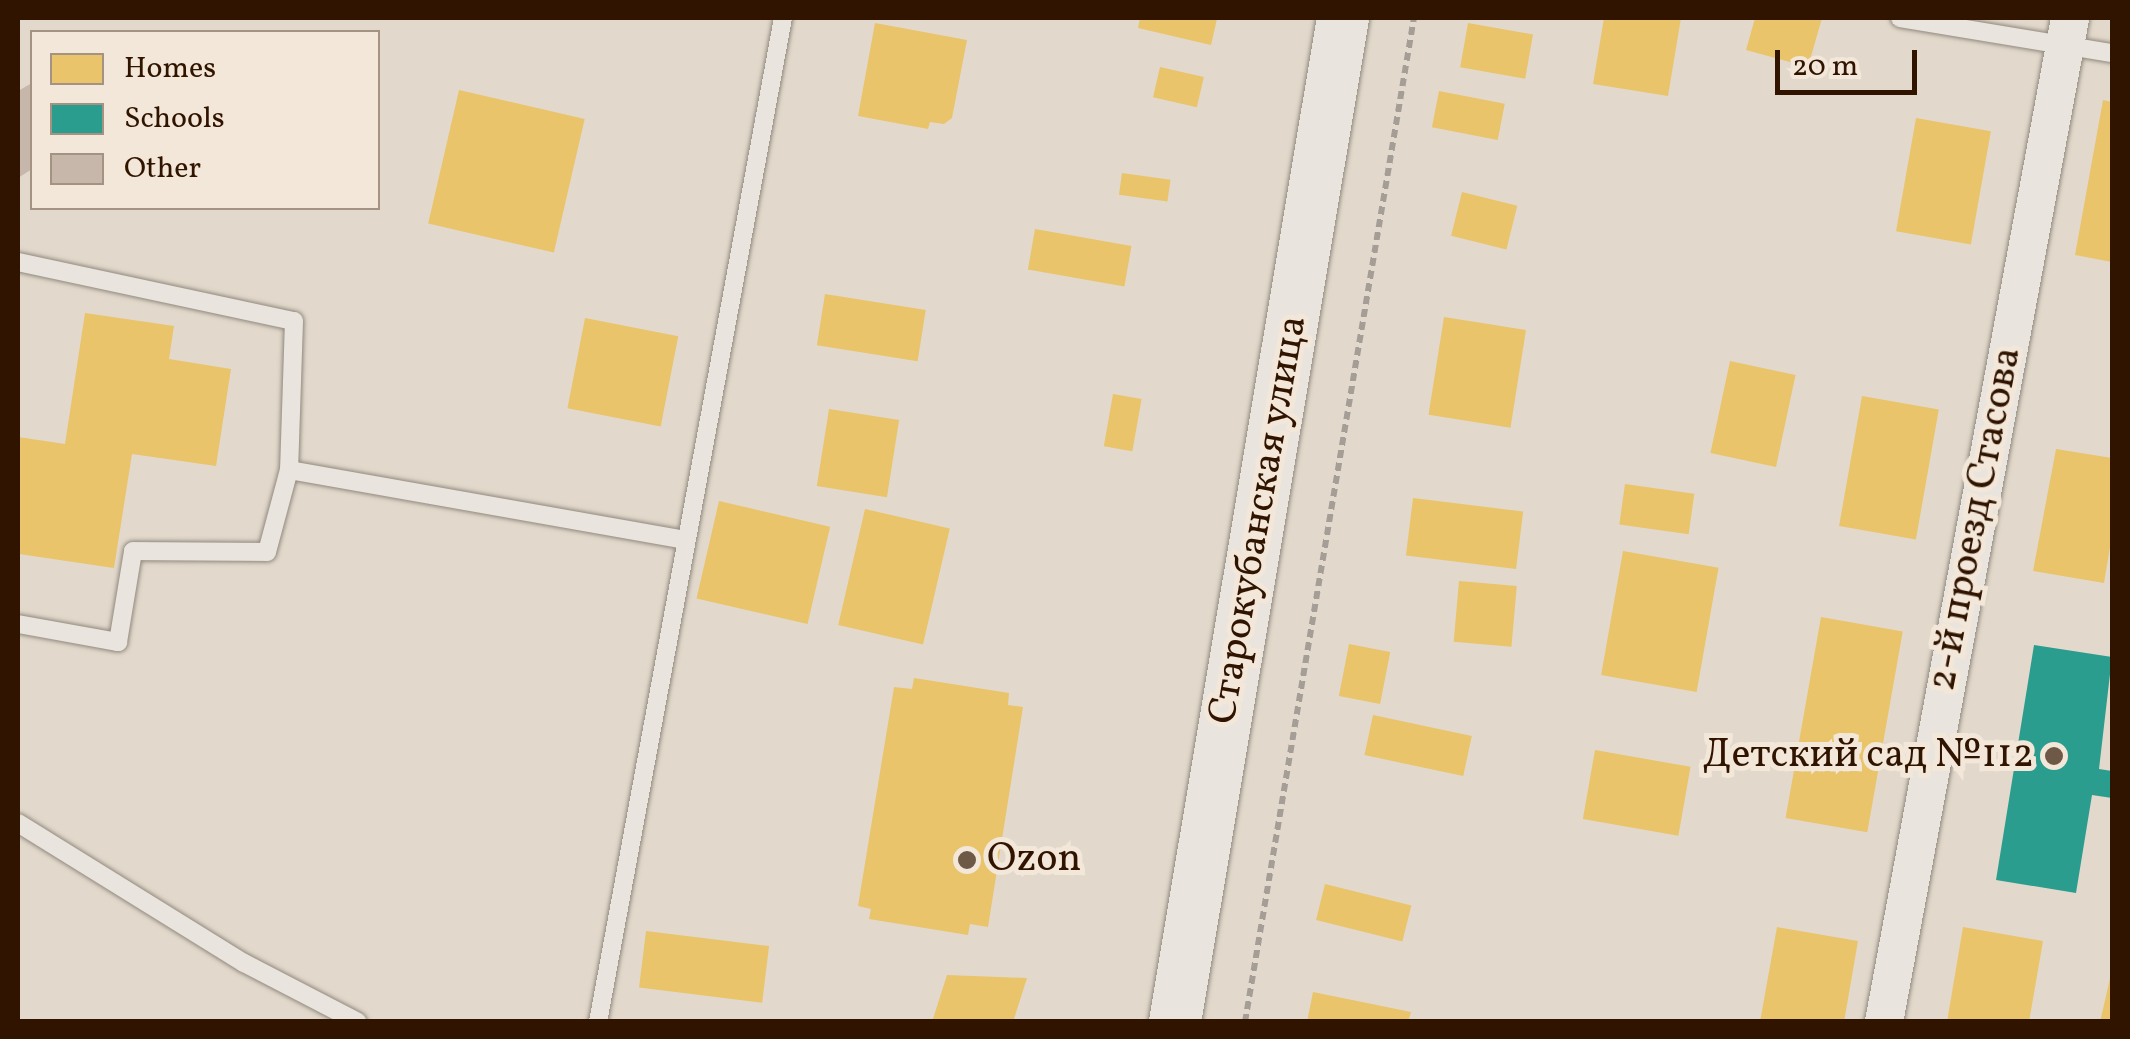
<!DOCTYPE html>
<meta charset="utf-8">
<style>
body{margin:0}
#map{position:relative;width:2130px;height:1039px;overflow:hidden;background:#e2d9cc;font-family:Vollkorn,serif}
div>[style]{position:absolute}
.homes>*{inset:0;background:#e9c46a;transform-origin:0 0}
.schools>*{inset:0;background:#2a9d8f}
.building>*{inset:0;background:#c7b6aa}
.path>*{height:6px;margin-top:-3px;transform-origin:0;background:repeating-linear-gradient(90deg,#a49e96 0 8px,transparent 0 13px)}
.roads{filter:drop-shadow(0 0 2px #92897f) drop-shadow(0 0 2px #92897f)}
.lane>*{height:18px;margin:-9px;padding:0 9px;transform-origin:9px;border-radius:9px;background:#e9e4dd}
.street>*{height:38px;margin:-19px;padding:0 19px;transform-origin:19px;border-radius:19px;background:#e9e4dd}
.secondary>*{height:52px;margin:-26px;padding:0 26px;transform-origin:26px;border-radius:26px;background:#e9e4dd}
.dots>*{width:28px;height:28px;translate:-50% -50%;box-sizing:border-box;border:5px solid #f2e7d8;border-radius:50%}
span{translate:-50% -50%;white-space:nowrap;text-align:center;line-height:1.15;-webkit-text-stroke:10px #f2e7d8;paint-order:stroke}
.street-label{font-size:40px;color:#301400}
.poi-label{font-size:40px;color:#301400}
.right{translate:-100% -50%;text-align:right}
.left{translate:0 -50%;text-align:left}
.frame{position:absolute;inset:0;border:20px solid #301400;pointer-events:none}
.legend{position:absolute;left:30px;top:30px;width:350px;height:180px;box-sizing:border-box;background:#f2e7d8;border:2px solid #a49382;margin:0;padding:12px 18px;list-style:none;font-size:30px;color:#301400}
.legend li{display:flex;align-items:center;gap:20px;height:50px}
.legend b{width:50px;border:2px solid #a49382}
.scale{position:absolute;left:1775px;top:50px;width:142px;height:45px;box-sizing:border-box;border:5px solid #301400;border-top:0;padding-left:12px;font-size:30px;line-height:35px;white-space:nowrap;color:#301400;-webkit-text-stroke:8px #f2e7d8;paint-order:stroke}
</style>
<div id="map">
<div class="homes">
<i style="clip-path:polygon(1140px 18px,1212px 18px,1217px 19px,1211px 45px,1138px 28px)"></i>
<i style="clip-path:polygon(1604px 18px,1681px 18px,1668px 96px,1593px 84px)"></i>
<i style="clip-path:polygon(1755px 18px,1822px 18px,1808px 67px,1746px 50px)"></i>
<i style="clip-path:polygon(875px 23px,967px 40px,952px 118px,944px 124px,930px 122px,928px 129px,858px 116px)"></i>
<i style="left:1468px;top:23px;width:66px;height:45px;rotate:10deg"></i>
<i style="left:1160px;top:67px;width:45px;height:31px;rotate:13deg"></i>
<i style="left:459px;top:90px;width:129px;height:137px;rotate:13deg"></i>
<i style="left:1439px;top:91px;width:67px;height:37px;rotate:11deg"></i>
<i style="clip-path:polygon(2103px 100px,2112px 102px,2112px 262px,2075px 255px)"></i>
<i style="left:1916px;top:118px;width:76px;height:115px;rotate:10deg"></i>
<i style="left:1122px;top:173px;width:49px;height:22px;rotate:8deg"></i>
<i style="left:1462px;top:192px;width:57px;height:45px;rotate:14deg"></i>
<i style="left:1035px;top:229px;width:98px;height:41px;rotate:10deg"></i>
<i style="left:825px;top:294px;width:102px;height:52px;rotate:9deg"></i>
<i style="clip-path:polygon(85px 313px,174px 326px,169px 359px,231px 369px,216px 466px,132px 454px,114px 568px,19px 554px,18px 437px,65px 444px)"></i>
<i style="left:1444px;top:317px;width:83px;height:99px;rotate:9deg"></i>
<i style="left:585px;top:318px;width:95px;height:92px;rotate:11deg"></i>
<i style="left:1730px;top:361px;width:67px;height:94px;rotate:12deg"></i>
<i style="left:1113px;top:394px;width:29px;height:53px;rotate:10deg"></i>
<i style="left:1862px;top:396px;width:78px;height:132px;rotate:10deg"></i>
<i style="left:829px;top:409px;width:71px;height:78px;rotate:9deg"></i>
<i style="clip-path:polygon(2056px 449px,2112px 458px,2112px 535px,2104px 583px,2033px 571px)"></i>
<i style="left:1625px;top:484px;width:70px;height:41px;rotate:8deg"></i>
<i style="left:1413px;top:498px;width:111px;height:58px;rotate:7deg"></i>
<i style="left:719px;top:501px;width:114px;height:100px;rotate:13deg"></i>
<i style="left:865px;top:509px;width:87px;height:119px;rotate:13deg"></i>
<i style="left:1623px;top:551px;width:97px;height:126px;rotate:10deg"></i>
<i style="left:1459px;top:581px;width:58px;height:61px;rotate:5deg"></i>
<i style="left:1821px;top:617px;width:83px;height:204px;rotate:10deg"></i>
<i style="left:1349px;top:644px;width:42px;height:53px;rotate:11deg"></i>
<i style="clip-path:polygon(914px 678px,1009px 693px,1008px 705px,1023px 707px,988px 927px,970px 924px,968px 935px,869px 919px,871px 909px,858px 906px,894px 687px,912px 689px)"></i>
<i style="left:1373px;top:715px;width:101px;height:41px;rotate:12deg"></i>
<i style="left:1595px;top:750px;width:97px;height:70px;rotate:10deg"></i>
<i style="left:1325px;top:884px;width:89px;height:37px;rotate:14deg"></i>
<i style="clip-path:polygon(1777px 927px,1858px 941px,1844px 1022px,1760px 1022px)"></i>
<i style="clip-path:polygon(1963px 927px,2043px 941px,2029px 1022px,1947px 1022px)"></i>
<i style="left:646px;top:931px;width:124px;height:57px;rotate:7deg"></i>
<i style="clip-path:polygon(2111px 974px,2112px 1022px,2100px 1022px)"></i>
<i style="clip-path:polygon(947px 975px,1027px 978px,1013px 1022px,932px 1022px)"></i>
<i style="clip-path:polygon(1313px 992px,1411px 1012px,1408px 1022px,1307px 1022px)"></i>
</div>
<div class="schools">
<i style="clip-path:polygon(2034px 645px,2112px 657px,2099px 769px,2112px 771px,2112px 798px,2092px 795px,2076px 893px,1996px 880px)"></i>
</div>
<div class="building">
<i style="clip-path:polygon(32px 83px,32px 169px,18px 178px,18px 91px)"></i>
</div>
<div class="path">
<i style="left:1245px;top:1022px;width:1018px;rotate:-80.45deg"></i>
</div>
<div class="roads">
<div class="lane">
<i style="left:1900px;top:18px;width:215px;rotate:9.4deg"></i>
<i style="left:18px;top:262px;width:282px;rotate:12.1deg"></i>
<i style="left:294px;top:321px;width:149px;rotate:91.9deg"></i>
<i style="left:289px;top:470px;width:403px;rotate:10deg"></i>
<i style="left:18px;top:624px;width:102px;rotate:10.2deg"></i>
<i style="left:118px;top:642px;width:92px;rotate:-80.6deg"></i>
<i style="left:133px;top:551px;width:134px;rotate:0.4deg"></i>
<i style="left:267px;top:552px;width:85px;rotate:-75deg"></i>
<i style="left:18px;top:823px;width:266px;rotate:31.8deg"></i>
<i style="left:244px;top:963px;width:128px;rotate:27.4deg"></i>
<i style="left:598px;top:1022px;width:1021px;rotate:-79.56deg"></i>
</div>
<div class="street">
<i style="left:1884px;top:1022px;width:1021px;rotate:-79.5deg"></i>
</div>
<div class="secondary">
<i style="left:1175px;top:1022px;width:1018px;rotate:-80.5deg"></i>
</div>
</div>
<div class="dots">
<i style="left:2054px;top:756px;background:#6e5947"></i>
<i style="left:967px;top:860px;background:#6e5947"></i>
</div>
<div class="street-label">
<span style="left:1976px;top:519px;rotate:-79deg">2-й проезд Стасова</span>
<span style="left:1259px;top:520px;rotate:-80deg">Старокубанская улица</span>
</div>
<div class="poi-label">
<span class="right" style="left:2034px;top:756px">Детский сад №112</span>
<span class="left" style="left:987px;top:860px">Ozon</span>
</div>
<div class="frame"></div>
<ul class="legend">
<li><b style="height:28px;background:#e9c46a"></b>Homes</li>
<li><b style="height:28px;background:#2a9d8f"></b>Schools</li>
<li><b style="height:28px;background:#c7b6aa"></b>Other</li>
</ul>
<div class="scale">20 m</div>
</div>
